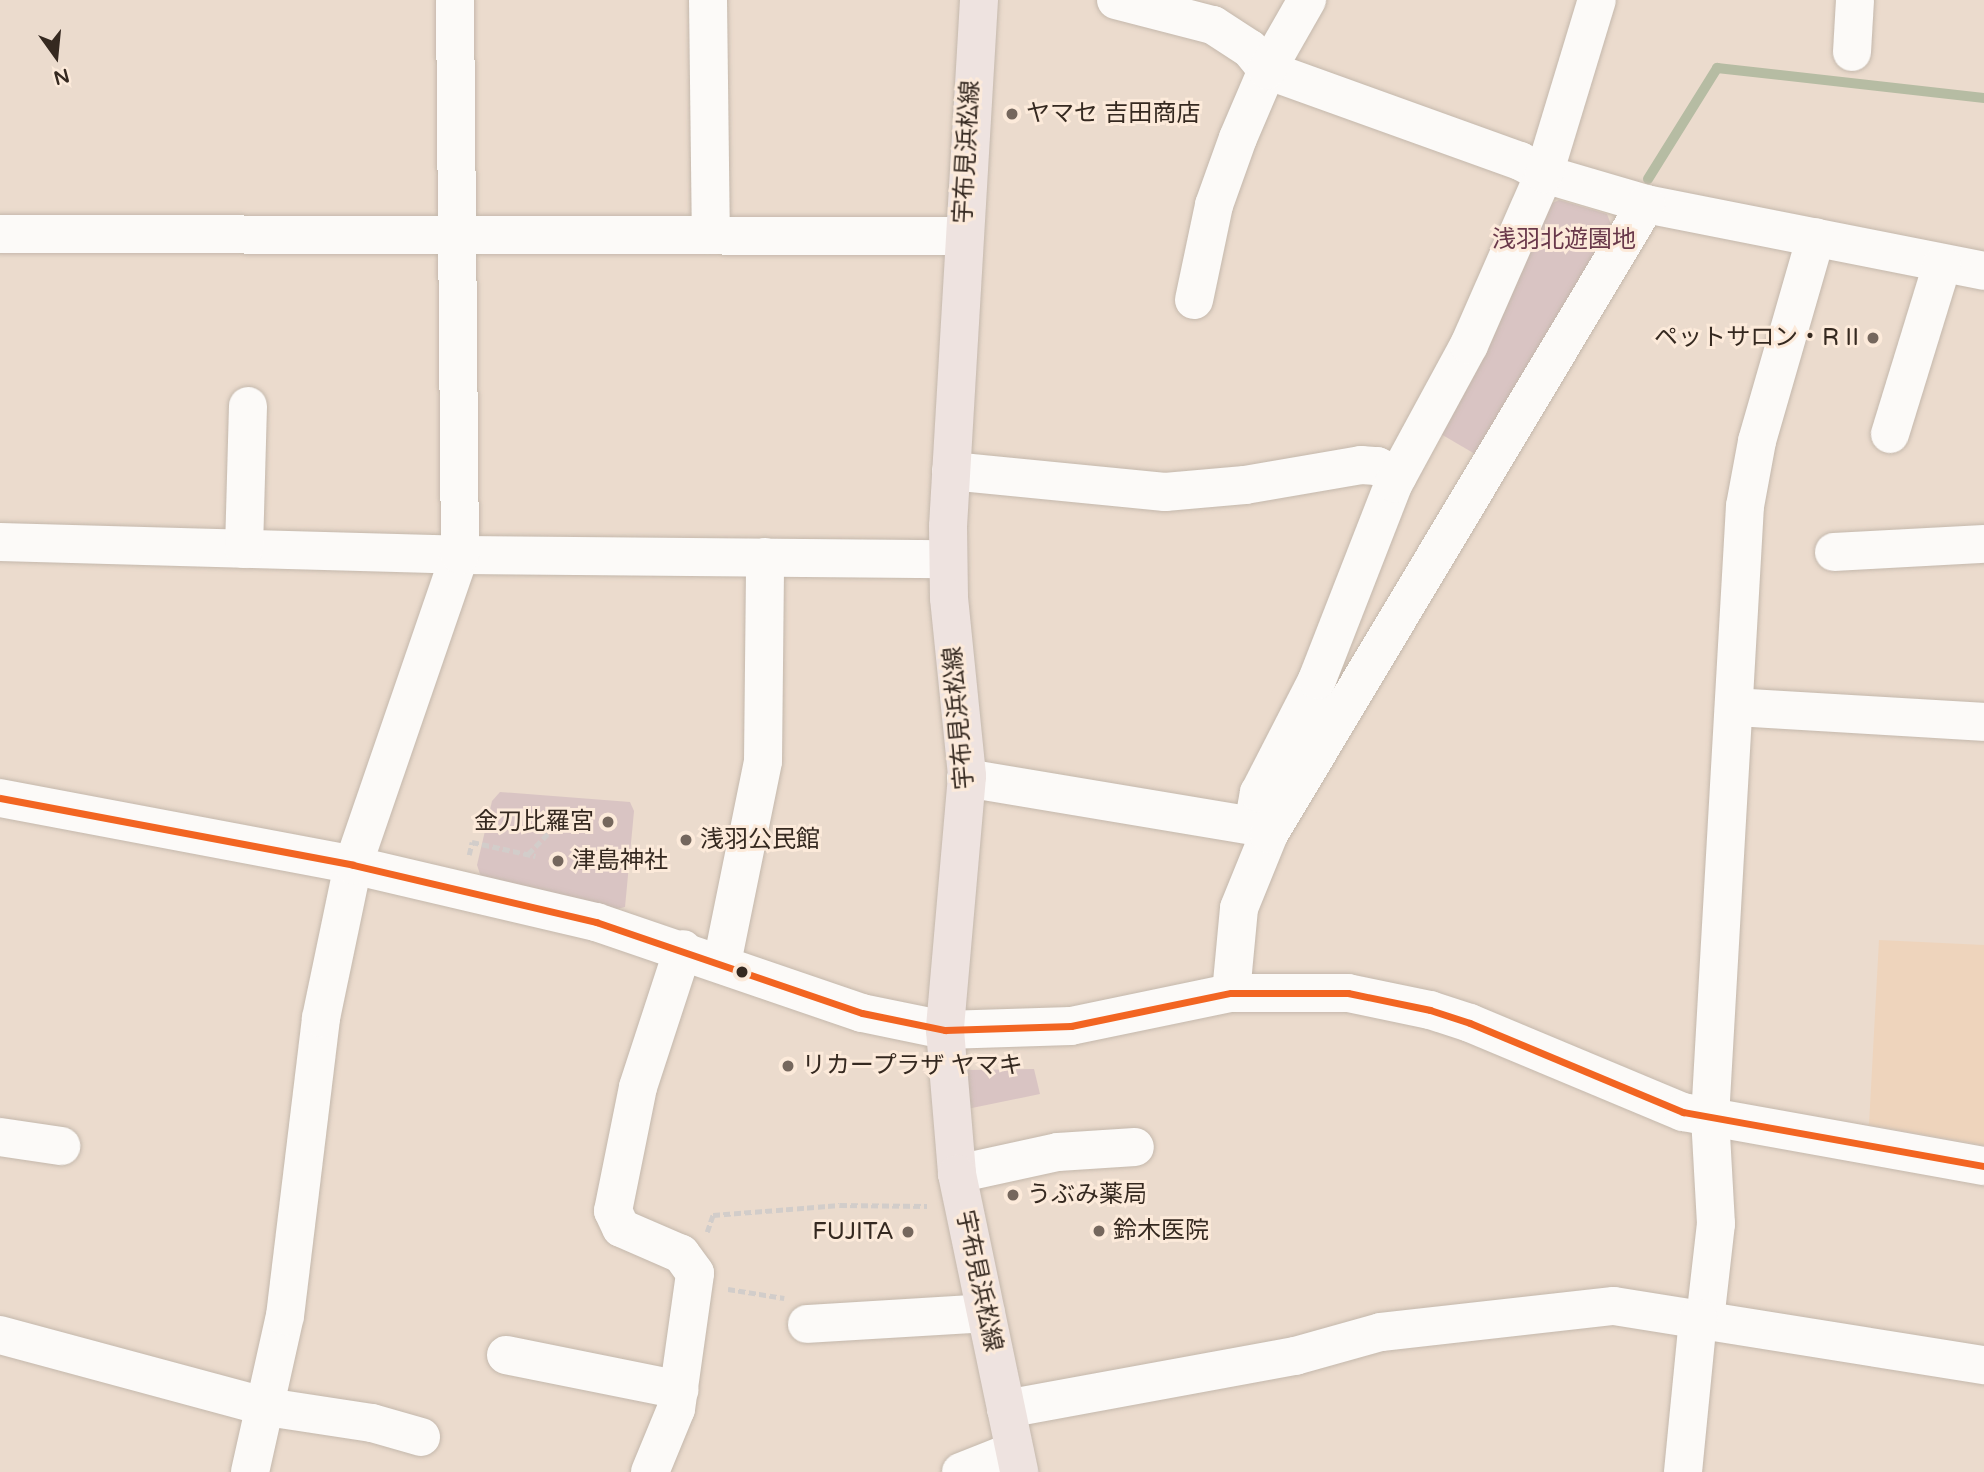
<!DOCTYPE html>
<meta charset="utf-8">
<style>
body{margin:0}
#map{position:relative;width:1984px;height:1472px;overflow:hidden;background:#ebdbcd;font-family:"Varela Round","Noto Sans JP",sans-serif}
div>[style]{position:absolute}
.built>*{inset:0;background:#eed4bc}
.green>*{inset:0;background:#d9c4c3}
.stream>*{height:10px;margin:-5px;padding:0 5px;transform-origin:5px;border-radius:5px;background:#b6bca3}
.path>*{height:4.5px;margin-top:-2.25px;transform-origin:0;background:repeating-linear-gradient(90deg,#d2cdca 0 7px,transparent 0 10.5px)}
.roads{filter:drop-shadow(0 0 2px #c4b8ac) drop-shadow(0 0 2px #c4b8ac)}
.minor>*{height:38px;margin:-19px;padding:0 19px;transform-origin:19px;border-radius:19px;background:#fcfaf8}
.major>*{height:38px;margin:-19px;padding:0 19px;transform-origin:19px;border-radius:19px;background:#eee3e0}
.bus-1>*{height:7px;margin:-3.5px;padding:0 3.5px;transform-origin:3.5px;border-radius:3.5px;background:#f26522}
.dots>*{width:19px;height:19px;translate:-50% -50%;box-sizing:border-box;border:4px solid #fceada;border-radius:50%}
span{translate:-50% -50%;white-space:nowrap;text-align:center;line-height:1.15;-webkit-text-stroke:6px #fceada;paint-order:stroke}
.poi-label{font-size:24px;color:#352920}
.left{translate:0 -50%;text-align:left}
.right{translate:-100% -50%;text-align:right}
.street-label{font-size:24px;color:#352920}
.park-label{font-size:24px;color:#69384a}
.north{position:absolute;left:21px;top:21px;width:70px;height:70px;-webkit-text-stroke:5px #fceada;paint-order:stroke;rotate:165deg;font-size:19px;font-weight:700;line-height:28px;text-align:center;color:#352920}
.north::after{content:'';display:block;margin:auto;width:24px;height:32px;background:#352920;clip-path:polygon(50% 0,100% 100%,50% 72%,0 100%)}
</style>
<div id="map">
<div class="built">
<i style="clip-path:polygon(1879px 940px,1984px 945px,1984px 1145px,1869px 1125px)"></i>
</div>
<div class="green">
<i style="clip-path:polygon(1559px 200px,1607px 214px,1612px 227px,1475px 454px,1434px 430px,1541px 208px)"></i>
<i style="clip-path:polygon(500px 792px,630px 802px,634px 811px,625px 907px,613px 910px,481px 877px,477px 865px,492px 801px)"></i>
<i style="clip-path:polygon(1034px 1069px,1040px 1094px,967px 1109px,965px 1070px)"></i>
</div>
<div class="stream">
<i style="left:1648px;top:179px;width:131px;rotate:-58.1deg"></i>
<i style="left:1717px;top:68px;width:269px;rotate:6.4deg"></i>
</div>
<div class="path">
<i style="left:528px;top:854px;width:46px;rotate:-45.9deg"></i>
<i style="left:560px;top:821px;width:28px;rotate:-2deg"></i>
<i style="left:469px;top:855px;width:13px;rotate:-77deg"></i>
<i style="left:472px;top:842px;width:65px;rotate:12.5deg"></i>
<i style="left:707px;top:1232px;width:18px;rotate:-71deg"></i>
<i style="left:713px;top:1215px;width:127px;rotate:-4.5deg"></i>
<i style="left:840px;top:1205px;width:87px;rotate:0.7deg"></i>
<i style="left:728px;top:1289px;width:57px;rotate:9.1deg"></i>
</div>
<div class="roads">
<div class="minor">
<i style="left:708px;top:0;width:235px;rotate:89.3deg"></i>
<i style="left:1116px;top:0;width:100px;rotate:14.5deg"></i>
<i style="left:1213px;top:25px;width:44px;rotate:33deg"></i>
<i style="left:1250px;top:49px;width:27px;rotate:51deg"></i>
<i style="left:1267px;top:70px;width:269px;rotate:19.8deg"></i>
<i style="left:1520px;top:161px;width:27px;rotate:28deg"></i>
<i style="left:1544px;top:174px;width:106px;rotate:16.4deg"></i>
<i style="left:1646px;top:204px;width:345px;rotate:11.2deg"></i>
<i style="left:1852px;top:52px;width:52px;rotate:-86.7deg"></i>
<i style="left:0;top:234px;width:963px;rotate:0.12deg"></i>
<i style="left:1194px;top:300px;width:97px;rotate:-78.1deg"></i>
<i style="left:1214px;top:205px;width:71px;rotate:-70.3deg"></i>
<i style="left:1238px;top:138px;width:74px;rotate:-66.9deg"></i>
<i style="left:1267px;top:70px;width:81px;rotate:-60.3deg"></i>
<i style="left:1890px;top:434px;width:177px;rotate:-72.9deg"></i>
<i style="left:951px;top:471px;width:215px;rotate:5.6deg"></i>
<i style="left:1165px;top:492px;width:80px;rotate:-5deg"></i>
<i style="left:1245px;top:485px;width:118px;rotate:-9.8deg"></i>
<i style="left:1361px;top:465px;width:16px;rotate:4deg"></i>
<i style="left:1377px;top:466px;width:23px;rotate:25deg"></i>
<i style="left:0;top:542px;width:460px;rotate:1.6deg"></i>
<i style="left:460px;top:555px;width:487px;rotate:0.5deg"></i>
<i style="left:244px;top:549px;width:143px;rotate:-88.4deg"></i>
<i style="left:1834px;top:552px;width:150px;rotate:-3.1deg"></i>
<i style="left:1734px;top:707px;width:250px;rotate:3.4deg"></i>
<i style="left:966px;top:778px;width:291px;rotate:9.5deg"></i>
<i style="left:1253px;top:826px;width:18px;rotate:27deg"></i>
<i style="left:0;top:798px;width:359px;rotate:10.7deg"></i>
<i style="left:353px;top:865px;width:250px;rotate:13.2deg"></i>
<i style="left:596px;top:922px;width:281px;rotate:18.9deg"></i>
<i style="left:862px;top:1013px;width:85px;rotate:11.6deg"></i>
<i style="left:945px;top:1030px;width:126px;rotate:-1.8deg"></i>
<i style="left:1071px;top:1026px;width:163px;rotate:-11.7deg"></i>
<i style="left:1231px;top:993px;width:117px"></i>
<i style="left:1348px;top:993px;width:84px;rotate:11.7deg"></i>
<i style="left:1430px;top:1010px;width:42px;rotate:18deg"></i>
<i style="left:1470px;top:1023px;width:231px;rotate:22.7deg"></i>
<i style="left:1683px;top:1112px;width:306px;rotate:10.2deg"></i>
<i style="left:1253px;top:826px;width:34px;rotate:-80deg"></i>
<i style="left:1259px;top:793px;width:127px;rotate:-62.8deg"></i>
<i style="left:1317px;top:680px;width:212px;rotate:-68.7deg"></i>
<i style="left:1394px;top:483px;width:157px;rotate:-61.5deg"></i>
<i style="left:1469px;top:345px;width:187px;rotate:-66.3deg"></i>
<i style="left:1544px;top:174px;width:182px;rotate:-73.1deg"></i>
<i style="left:722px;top:963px;width:206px;rotate:-78.5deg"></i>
<i style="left:763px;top:761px;width:204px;rotate:-89.4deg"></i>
<i style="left:1231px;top:993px;width:85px;rotate:-84.6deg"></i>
<i style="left:1239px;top:908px;width:80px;rotate:-67.9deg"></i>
<i style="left:1269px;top:834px;width:734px;rotate:-59.1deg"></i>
<i style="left:0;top:1137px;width:62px;rotate:8.4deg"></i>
<i style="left:957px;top:1174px;width:103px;rotate:-12.3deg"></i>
<i style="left:1058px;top:1152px;width:77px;rotate:-3.7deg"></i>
<i style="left:1705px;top:1320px;width:97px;rotate:-83.5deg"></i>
<i style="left:1716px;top:1224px;width:106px;rotate:-93.2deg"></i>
<i style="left:1710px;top:1118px;width:613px;rotate:-86.73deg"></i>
<i style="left:1745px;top:506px;width:66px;rotate:-79.5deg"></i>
<i style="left:1757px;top:441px;width:212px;rotate:-73.9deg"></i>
<i style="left:807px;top:1324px;width:179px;rotate:-3.5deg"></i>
<i style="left:0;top:1335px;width:277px;rotate:15.1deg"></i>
<i style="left:267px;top:1407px;width:106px;rotate:8.7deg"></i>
<i style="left:372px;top:1423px;width:51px;rotate:15.9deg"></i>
<i style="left:506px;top:1355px;width:177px;rotate:11.4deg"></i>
<i style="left:1006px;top:1409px;width:294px;rotate:-10.4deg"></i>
<i style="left:1295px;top:1356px;width:89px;rotate:-15.6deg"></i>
<i style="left:1381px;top:1332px;width:234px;rotate:-6.4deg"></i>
<i style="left:1614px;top:1306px;width:375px;rotate:9.1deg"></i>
<i style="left:250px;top:1472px;width:160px;rotate:-77.4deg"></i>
<i style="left:285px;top:1316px;width:300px;rotate:-83.1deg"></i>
<i style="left:321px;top:1018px;width:156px;rotate:-78.2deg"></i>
<i style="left:353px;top:865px;width:328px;rotate:-71deg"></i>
<i style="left:460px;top:555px;width:555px;rotate:-90.52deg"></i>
<i style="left:650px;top:1472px;width:68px;rotate:-67.6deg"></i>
<i style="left:676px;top:1409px;width:137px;rotate:-82deg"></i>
<i style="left:695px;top:1273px;width:24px;rotate:-126deg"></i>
<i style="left:681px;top:1254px;width:65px;rotate:-156.6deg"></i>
<i style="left:621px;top:1228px;width:19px;rotate:-115deg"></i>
<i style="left:613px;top:1211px;width:126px;rotate:-78.6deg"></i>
<i style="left:638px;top:1087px;width:145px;rotate:-71.9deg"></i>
<i style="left:961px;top:1472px;width:57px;rotate:-21.6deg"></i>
<i style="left:1683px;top:1472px;width:155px;rotate:-84.4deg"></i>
</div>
<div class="major">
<i style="left:979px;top:0;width:527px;rotate:93.37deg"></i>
<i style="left:948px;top:526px;width:72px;rotate:89.2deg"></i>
<i style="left:949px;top:598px;width:179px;rotate:84.2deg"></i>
<i style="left:967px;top:776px;width:255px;rotate:95deg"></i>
<i style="left:945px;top:1030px;width:144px;rotate:85.2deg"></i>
<i style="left:957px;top:1174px;width:304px;rotate:78.2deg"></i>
</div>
</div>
<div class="bus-1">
<i style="left:0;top:798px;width:359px;rotate:10.7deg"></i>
<i style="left:353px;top:865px;width:250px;rotate:13.2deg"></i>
<i style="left:596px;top:922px;width:281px;rotate:18.9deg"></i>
<i style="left:862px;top:1013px;width:85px;rotate:11.6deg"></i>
<i style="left:945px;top:1030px;width:126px;rotate:-1.8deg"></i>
<i style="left:1071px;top:1026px;width:163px;rotate:-11.7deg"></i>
<i style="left:1231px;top:993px;width:117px"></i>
<i style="left:1348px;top:993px;width:84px;rotate:11.7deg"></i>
<i style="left:1430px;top:1010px;width:42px;rotate:18deg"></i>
<i style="left:1470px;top:1023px;width:231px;rotate:22.7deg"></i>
<i style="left:1683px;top:1112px;width:306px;rotate:10.2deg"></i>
</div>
<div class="dots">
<i style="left:1012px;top:114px;background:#75675d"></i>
<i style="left:1873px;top:338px;background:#75675d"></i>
<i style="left:608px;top:822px;background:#75675d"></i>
<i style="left:686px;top:840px;background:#75675d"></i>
<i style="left:558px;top:861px;background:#75675d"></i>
<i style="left:742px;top:972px;background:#352920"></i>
<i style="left:788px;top:1066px;background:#75675d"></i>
<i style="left:1013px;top:1195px;background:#75675d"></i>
<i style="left:1099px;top:1231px;background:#75675d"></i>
<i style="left:908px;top:1232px;background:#75675d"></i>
</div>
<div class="poi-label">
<span class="left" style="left:1026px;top:114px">ヤマセ 吉田商店</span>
<span class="right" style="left:1859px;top:338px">ペットサロン・R II</span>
<span class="right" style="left:594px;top:822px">金刀比羅宮</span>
<span class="left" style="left:700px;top:840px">浅羽公民館</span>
<span class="left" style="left:572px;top:861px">津島神社</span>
<span class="left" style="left:802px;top:1066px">リカープラザ ヤマキ</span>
<span class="left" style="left:1027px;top:1195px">うぶみ薬局</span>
<span class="left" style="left:1113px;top:1231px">鈴木医院</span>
<span class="right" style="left:894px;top:1232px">FUJITA</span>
</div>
<div class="street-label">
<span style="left:967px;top:152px;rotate:-87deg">宇布見浜松線</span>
<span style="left:959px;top:718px;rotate:-95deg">宇布見浜松線</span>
<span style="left:979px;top:1281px;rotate:78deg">宇布見浜松線</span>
</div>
<div class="park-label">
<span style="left:1564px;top:240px">浅羽北遊園地</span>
</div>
<div class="north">N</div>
</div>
